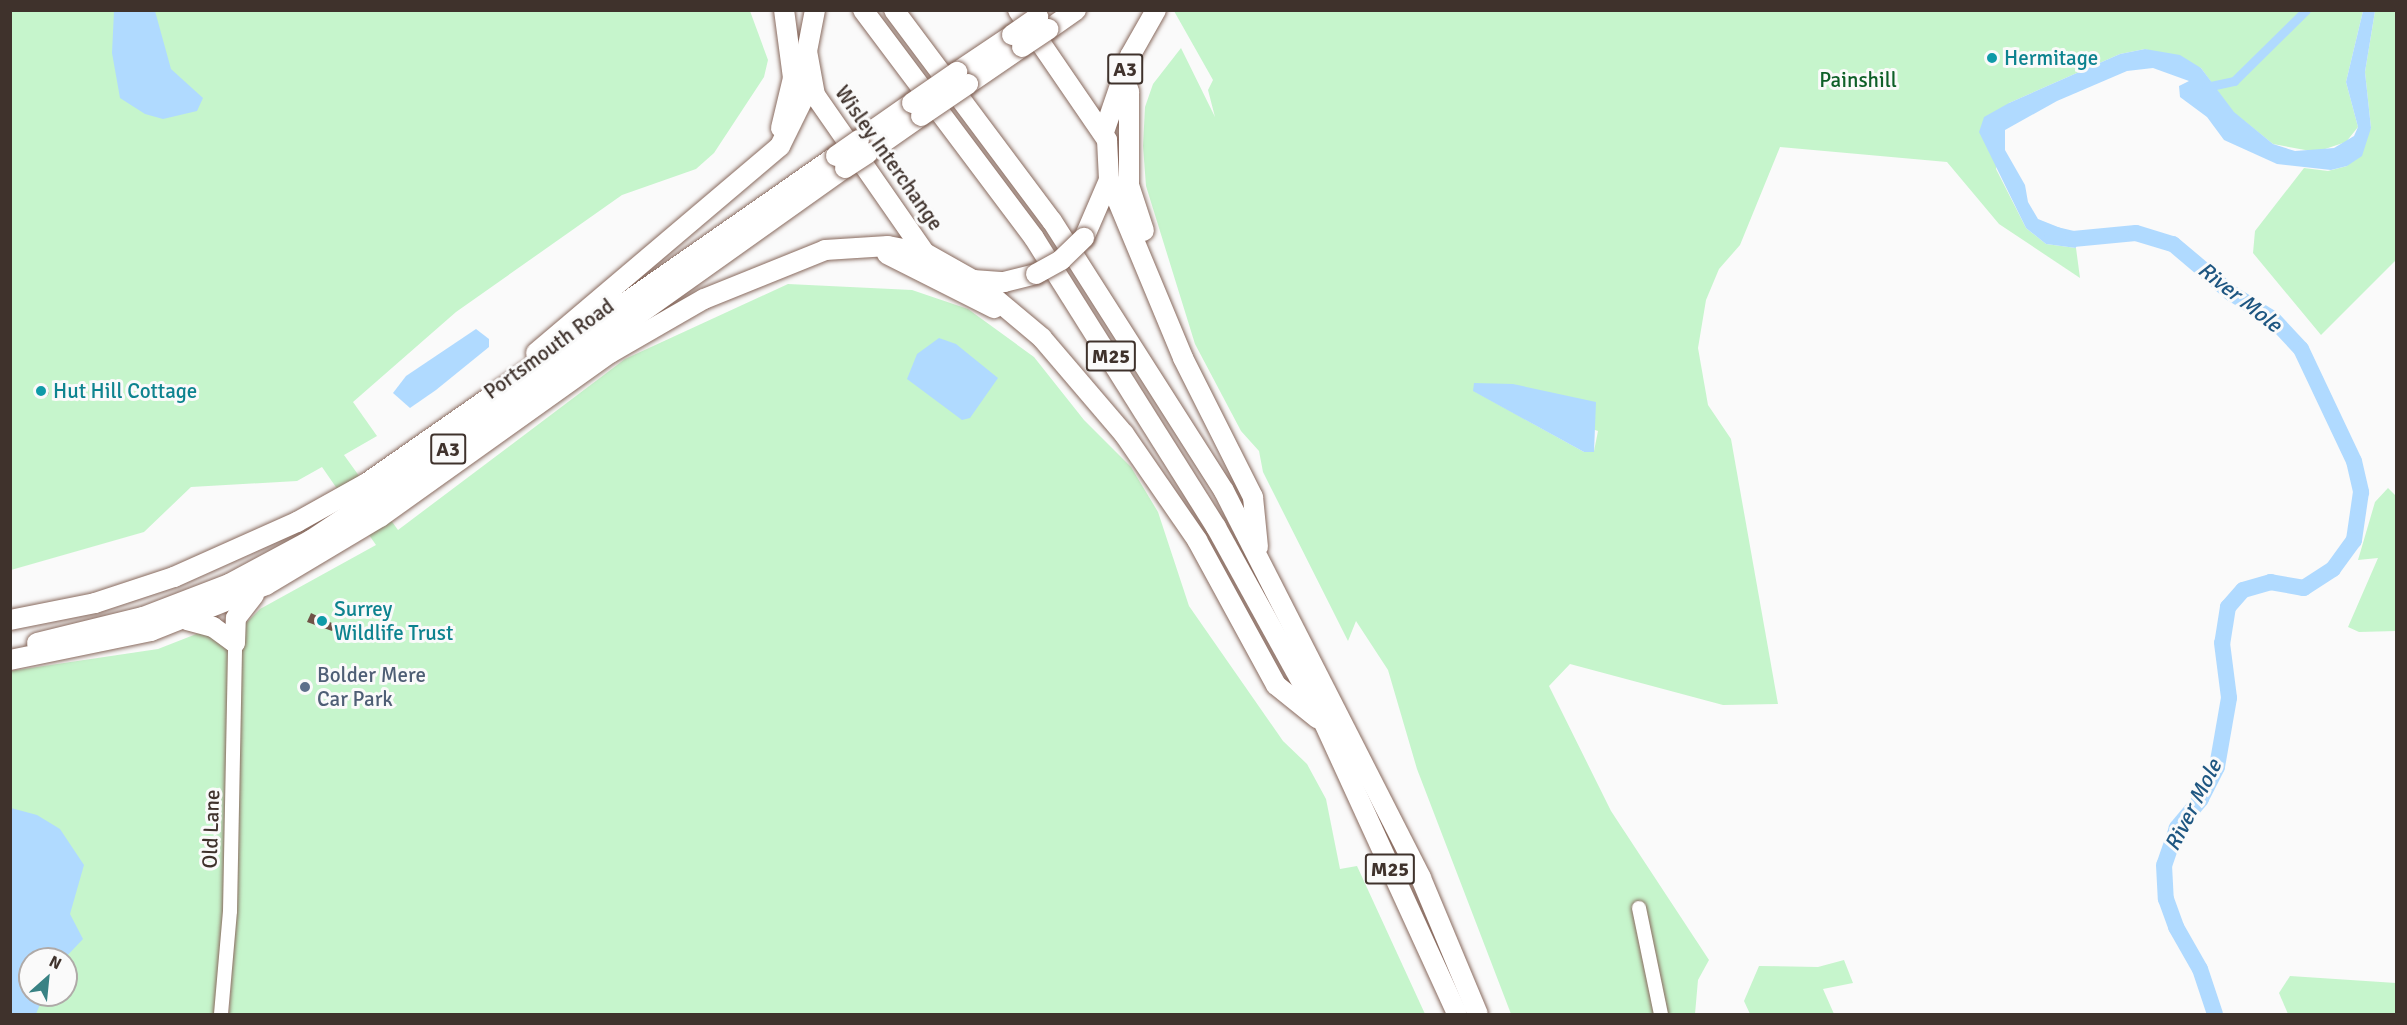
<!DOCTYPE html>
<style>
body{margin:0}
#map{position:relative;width:2407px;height:1025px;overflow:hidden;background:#fafafa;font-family:Signika,sans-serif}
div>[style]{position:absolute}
.green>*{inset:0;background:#c6f5cc}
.water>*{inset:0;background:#b0daff}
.canal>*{height:9px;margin:-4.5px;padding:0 4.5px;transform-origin:4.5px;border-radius:4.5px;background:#b0daff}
.river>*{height:16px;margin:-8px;padding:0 8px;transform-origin:8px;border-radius:8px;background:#b0daff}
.building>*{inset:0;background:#6f5347}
.round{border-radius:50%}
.roads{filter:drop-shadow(0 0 2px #886a5e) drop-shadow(0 0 2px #886a5e)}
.minor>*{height:14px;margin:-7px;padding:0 7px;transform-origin:7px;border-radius:7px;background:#fff}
.highway>*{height:20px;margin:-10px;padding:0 10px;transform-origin:10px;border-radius:10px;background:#fff}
.bridges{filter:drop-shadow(0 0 2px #886a5e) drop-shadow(0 0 2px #886a5e)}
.highway-bridge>*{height:20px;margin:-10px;padding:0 10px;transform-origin:10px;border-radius:10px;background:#fff}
.dots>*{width:16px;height:16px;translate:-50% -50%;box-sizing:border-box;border:3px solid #fafafa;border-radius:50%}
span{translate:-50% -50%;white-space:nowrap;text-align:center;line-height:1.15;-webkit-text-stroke:6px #fafafa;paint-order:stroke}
.shield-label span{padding:2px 4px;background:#fafafa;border:2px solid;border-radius:4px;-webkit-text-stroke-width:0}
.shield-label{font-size:20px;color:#3f322c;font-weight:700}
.culture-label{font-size:21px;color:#0d838f}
.left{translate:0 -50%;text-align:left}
.park-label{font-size:21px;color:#0f6029}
.street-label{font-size:21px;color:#3f322c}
.service-label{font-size:21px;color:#4e5e75}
.water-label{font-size:22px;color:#1e5681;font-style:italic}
.frame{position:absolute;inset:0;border:12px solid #3f322c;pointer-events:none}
.north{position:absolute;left:18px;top:947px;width:60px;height:60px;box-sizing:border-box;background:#fafafa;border:2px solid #afaaa8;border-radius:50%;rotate:27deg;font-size:16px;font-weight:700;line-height:24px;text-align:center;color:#3f322c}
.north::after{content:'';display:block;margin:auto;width:21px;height:27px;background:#398284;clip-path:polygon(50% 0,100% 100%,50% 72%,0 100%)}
</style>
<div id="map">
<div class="green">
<i style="clip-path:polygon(10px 11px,750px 11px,768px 60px,764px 77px,714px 153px,696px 169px,622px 195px,456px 312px,353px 402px,377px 436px,344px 455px,398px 530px,625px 359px,788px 284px,912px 290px,968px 309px,1034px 357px,1084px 420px,1131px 467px,1158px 512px,1189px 606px,1283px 741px,1307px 764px,1326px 799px,1340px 869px,1357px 866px,1425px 1014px,229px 1014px,237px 896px,240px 643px,245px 624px,260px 609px,376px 545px,322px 467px,297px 481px,191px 487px,144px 532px,11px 570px)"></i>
<i style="clip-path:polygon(evenodd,1174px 11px,2363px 11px,2346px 82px,2358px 127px,2346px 142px,2316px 152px,2273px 144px,2233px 112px,2201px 68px,2145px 49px,2120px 54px,2009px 103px,1996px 169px,2026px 228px,2046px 244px,2076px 248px,2080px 278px,1999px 224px,1947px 162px,1780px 147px,1740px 245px,1719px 269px,1706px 300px,1698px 348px,1708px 405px,1731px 439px,1778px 704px,1723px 705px,1570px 664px,1549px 686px,1611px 811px,1709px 960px,1698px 980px,1695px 1014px,1511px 1014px,1417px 769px,1388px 670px,1356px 621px,1348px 641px,1263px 472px,1259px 451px,1241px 431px,1195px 344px,1146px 186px,1143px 146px,1145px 107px,1153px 84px,1181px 48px,1215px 117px,1208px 90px,1213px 80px,1174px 11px,1474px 391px,1598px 431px,1594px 451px,1584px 452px,1474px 391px)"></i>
<i style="clip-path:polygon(2375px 11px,2396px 11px,2396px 260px,2321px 335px,2253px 253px,2255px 231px,2304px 168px,2328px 171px,2347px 166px,2371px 128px,2365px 72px)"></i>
<i style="clip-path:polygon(2388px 488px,2396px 496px,2396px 631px,2359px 632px,2348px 627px,2378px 558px,2358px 560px,2375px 502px)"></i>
<i style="clip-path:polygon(evenodd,204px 631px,230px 647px,226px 897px,217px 1014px,11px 1014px,10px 671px,158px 649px,204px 631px,30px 959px,66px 959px,66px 995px,30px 995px,30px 959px)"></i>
<i style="clip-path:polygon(1844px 960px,1853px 983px,1823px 989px,1834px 1014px,1750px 1014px,1744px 1001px,1759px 966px,1818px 967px)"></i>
<i style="clip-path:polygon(2290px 976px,2396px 983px,2396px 1014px,2288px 1014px,2279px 993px)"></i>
</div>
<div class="water">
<i style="clip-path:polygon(114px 11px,155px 11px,171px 69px,203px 98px,197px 111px,163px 119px,145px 114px,120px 98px,112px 53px)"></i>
<i style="clip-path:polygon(2363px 11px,2375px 11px,2365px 72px,2371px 128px,2362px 156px,2347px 166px,2331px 170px,2277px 164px,2224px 140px,2207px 117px,2180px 97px,2179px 86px,2189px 81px,2153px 68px,2127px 71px,2057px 101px,2005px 130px,2005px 150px,2025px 185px,2028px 202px,2038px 219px,2073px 233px,2076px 248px,2046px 244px,2026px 228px,1979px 132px,1984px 117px,2009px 103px,2120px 54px,2145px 49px,2180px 55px,2201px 68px,2234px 112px,2273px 144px,2295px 151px,2334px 148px,2354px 136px,2358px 127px,2346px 82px)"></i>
<i style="clip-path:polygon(476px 329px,489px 339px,489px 347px,436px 390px,410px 408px,393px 393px,406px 376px)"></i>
<i style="clip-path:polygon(939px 338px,956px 344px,998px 378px,970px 418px,962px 420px,907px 379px,917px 354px)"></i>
<i style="clip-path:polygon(1474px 383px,1513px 384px,1596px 402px,1594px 452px,1584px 452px,1473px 391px)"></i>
<i style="clip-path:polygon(11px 808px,37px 815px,60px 829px,84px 865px,70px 914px,83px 939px,64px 959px,30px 959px,30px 995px,44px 995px,36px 1014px,11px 1014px)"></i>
</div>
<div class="canal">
<i style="left:2206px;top:87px;width:29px;rotate:-12deg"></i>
<i style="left:2234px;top:81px;width:101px;rotate:-44.6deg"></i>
</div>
<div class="river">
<i style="left:2052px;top:234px;width:22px;rotate:13deg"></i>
<i style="left:2073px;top:239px;width:63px;rotate:-5.4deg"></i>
<i style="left:2136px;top:233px;width:39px;rotate:17deg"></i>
<i style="left:2173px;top:244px;width:76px;rotate:40.2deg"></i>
<i style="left:2231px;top:293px;width:49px;rotate:31.8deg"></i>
<i style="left:2273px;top:319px;width:41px;rotate:47deg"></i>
<i style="left:2301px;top:349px;width:124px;rotate:64.7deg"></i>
<i style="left:2354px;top:461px;width:32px;rotate:77deg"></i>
<i style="left:2361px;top:492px;width:49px;rotate:98.3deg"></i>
<i style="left:2354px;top:540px;width:36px;rotate:126deg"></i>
<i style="left:2333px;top:569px;width:35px;rotate:147deg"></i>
<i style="left:2304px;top:588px;width:34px;rotate:-170deg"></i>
<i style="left:2271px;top:582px;width:29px;rotate:164deg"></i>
<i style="left:2243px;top:590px;width:23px;rotate:131deg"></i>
<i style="left:2228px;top:607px;width:36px;rotate:99deg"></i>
<i style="left:2222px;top:643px;width:55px;rotate:82.7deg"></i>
<i style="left:2229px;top:698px;width:70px;rotate:99.9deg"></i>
<i style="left:2217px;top:767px;width:36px;rotate:117deg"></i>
<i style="left:2201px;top:799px;width:38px;rotate:130deg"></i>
<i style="left:2177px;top:828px;width:39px;rotate:109deg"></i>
<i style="left:2164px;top:865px;width:34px;rotate:87deg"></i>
<i style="left:2166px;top:899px;width:30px;rotate:70deg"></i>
<i style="left:2176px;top:927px;width:48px;rotate:60.3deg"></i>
<i style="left:2200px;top:969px;width:47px;rotate:71.6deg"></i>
</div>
<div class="building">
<i class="round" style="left:35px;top:384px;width:14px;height:14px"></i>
<i style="clip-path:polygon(311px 613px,336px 625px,332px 631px,307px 622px)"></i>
</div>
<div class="roads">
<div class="minor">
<i style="left:1639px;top:908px;width:108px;rotate:78.3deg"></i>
<i style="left:221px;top:1014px;width:103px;rotate:-85deg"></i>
<i style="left:230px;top:911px;width:268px;rotate:-88.9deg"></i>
</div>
<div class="highway">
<i style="left:815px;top:10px;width:42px;rotate:101deg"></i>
<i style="left:807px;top:51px;width:45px;rotate:79.7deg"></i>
<i style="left:815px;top:95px;width:193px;rotate:55.2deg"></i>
<i style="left:925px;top:253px;width:55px;rotate:29.4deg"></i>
<i style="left:973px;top:280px;width:31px;rotate:4deg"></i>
<i style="left:1004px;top:282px;width:33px;rotate:-14deg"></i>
<i style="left:863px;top:10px;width:285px;rotate:53.1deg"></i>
<i style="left:1034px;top:238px;width:342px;rotate:57.8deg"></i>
<i style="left:1216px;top:527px;width:224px;rotate:61.1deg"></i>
<i style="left:1324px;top:723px;width:320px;rotate:65.4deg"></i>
<i style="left:894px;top:10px;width:264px;rotate:53.2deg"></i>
<i style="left:1052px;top:221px;width:320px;rotate:57.5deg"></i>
<i style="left:1224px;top:491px;width:434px;rotate:63deg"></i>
<i style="left:1421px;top:878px;width:147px;rotate:67.3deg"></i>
<i style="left:1018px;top:10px;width:158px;rotate:55.6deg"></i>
<i style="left:1107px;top:140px;width:40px;rotate:87.1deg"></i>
<i style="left:1109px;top:180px;width:63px;rotate:113.3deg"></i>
<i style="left:1049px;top:29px;width:33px;rotate:-35deg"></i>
<i style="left:957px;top:72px;width:66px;rotate:-33.9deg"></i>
<i style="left:1123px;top:73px;width:20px;rotate:72deg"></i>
<i style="left:1129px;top:92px;width:93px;rotate:90deg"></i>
<i style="left:1129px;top:185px;width:48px;rotate:71.9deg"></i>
<i style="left:968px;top:84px;width:65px;rotate:-34.4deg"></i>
<i style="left:781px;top:128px;width:51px;rotate:-76.5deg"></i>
<i style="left:793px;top:78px;width:69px;rotate:-97.5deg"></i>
<i style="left:1104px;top:132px;width:80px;rotate:-71.1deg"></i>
<i style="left:1130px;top:56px;width:53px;rotate:-60.5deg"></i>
<i style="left:859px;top:140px;width:65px;rotate:-34.9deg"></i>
<i style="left:868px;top:153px;width:65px;rotate:-34.9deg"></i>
<i style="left:1109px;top:180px;width:193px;rotate:67.4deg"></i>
<i style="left:1183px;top:358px;width:156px;rotate:63.3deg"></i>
<i style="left:1253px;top:497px;width:50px;rotate:84.3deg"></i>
<i style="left:887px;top:254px;width:120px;rotate:26.8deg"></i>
<i style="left:973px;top:280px;width:90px;rotate:40deg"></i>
<i style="left:1042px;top:338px;width:126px;rotate:49.5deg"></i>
<i style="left:1124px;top:434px;width:129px;rotate:55.4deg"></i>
<i style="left:1197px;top:540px;width:165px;rotate:61.4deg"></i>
<i style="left:1276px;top:685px;width:53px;rotate:38.8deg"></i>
<i style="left:536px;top:353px;width:320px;rotate:-40.3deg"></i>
<i style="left:780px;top:146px;width:70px;rotate:-63.8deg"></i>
<i style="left:10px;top:620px;width:87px;rotate:-11.3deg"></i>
<i style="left:95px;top:603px;width:83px;rotate:-18.2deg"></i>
<i style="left:174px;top:577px;width:135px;rotate:-24.1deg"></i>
<i style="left:297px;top:522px;width:80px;rotate:-29.1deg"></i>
<i style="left:367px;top:483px;width:572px;rotate:-34.89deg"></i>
<i style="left:187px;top:620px;width:27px;rotate:15deg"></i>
<i style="left:213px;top:627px;width:27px;rotate:36deg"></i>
<i style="left:37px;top:643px;width:109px;rotate:-13.8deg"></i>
<i style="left:143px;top:617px;width:92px;rotate:-21deg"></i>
<i style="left:229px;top:584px;width:93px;rotate:-28.2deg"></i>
<i style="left:311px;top:540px;width:190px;rotate:-33.6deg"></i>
<i style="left:469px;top:435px;width:461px;rotate:-35.4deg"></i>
<i style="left:235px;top:643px;width:25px;rotate:-88deg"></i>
<i style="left:236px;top:618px;width:29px;rotate:-52deg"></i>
<i style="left:10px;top:660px;width:144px;rotate:-11.6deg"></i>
<i style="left:151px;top:631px;width:124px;rotate:-21.8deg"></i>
<i style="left:266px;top:585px;width:133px;rotate:-30.8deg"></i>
<i style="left:380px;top:517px;width:282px;rotate:-35.5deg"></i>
<i style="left:610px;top:353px;width:108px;rotate:-29.9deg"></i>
<i style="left:704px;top:299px;width:131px;rotate:-22deg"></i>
<i style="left:825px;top:250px;width:63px;rotate:-3.6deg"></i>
<i style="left:888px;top:246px;width:38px;rotate:11deg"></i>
</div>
</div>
<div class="bridges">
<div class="highway-bridge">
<i style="left:1012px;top:35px;width:32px;rotate:-35deg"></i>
<i style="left:1022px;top:47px;width:32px;rotate:-34deg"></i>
<i style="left:912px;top:103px;width:55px;rotate:-34.6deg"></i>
<i style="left:921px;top:116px;width:57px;rotate:-34.2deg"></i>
<i style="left:836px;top:156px;width:28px;rotate:-35deg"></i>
<i style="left:845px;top:168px;width:27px;rotate:-33deg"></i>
<i style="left:1036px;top:274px;width:29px;rotate:-29deg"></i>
<i style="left:1061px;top:260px;width:32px;rotate:-44deg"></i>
</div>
</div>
<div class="dots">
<i style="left:1992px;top:58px;background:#0f9aa8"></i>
<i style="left:41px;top:391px;background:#0f9aa8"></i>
<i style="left:322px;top:621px;background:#0f9aa8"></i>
<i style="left:305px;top:687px;background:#5c6f8a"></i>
</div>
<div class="shield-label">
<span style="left:1125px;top:69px">A3</span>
<span style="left:1111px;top:356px">M25</span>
<span style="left:448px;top:449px">A3</span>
<span style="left:1390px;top:869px">M25</span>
</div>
<div class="culture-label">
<span class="left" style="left:2004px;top:58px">Hermitage</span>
<span class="left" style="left:53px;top:391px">Hut Hill Cottage</span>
<span class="left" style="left:334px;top:621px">Surrey<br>Wildlife Trust</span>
</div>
<div class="park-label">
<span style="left:1858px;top:80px">Painshill</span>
</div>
<div class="street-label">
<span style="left:889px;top:158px;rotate:55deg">Wisley Interchange</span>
<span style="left:549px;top:349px;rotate:-36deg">Portsmouth Road</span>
<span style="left:211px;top:829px;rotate:-88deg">Old Lane</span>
</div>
<div class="service-label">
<span class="left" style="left:317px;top:687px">Bolder Mere<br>Car Park</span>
</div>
<div class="water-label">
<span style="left:2240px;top:297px;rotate:38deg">River Mole</span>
<span style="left:2193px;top:805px;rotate:-63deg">River Mole</span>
</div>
<div class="frame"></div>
<div class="north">N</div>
</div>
